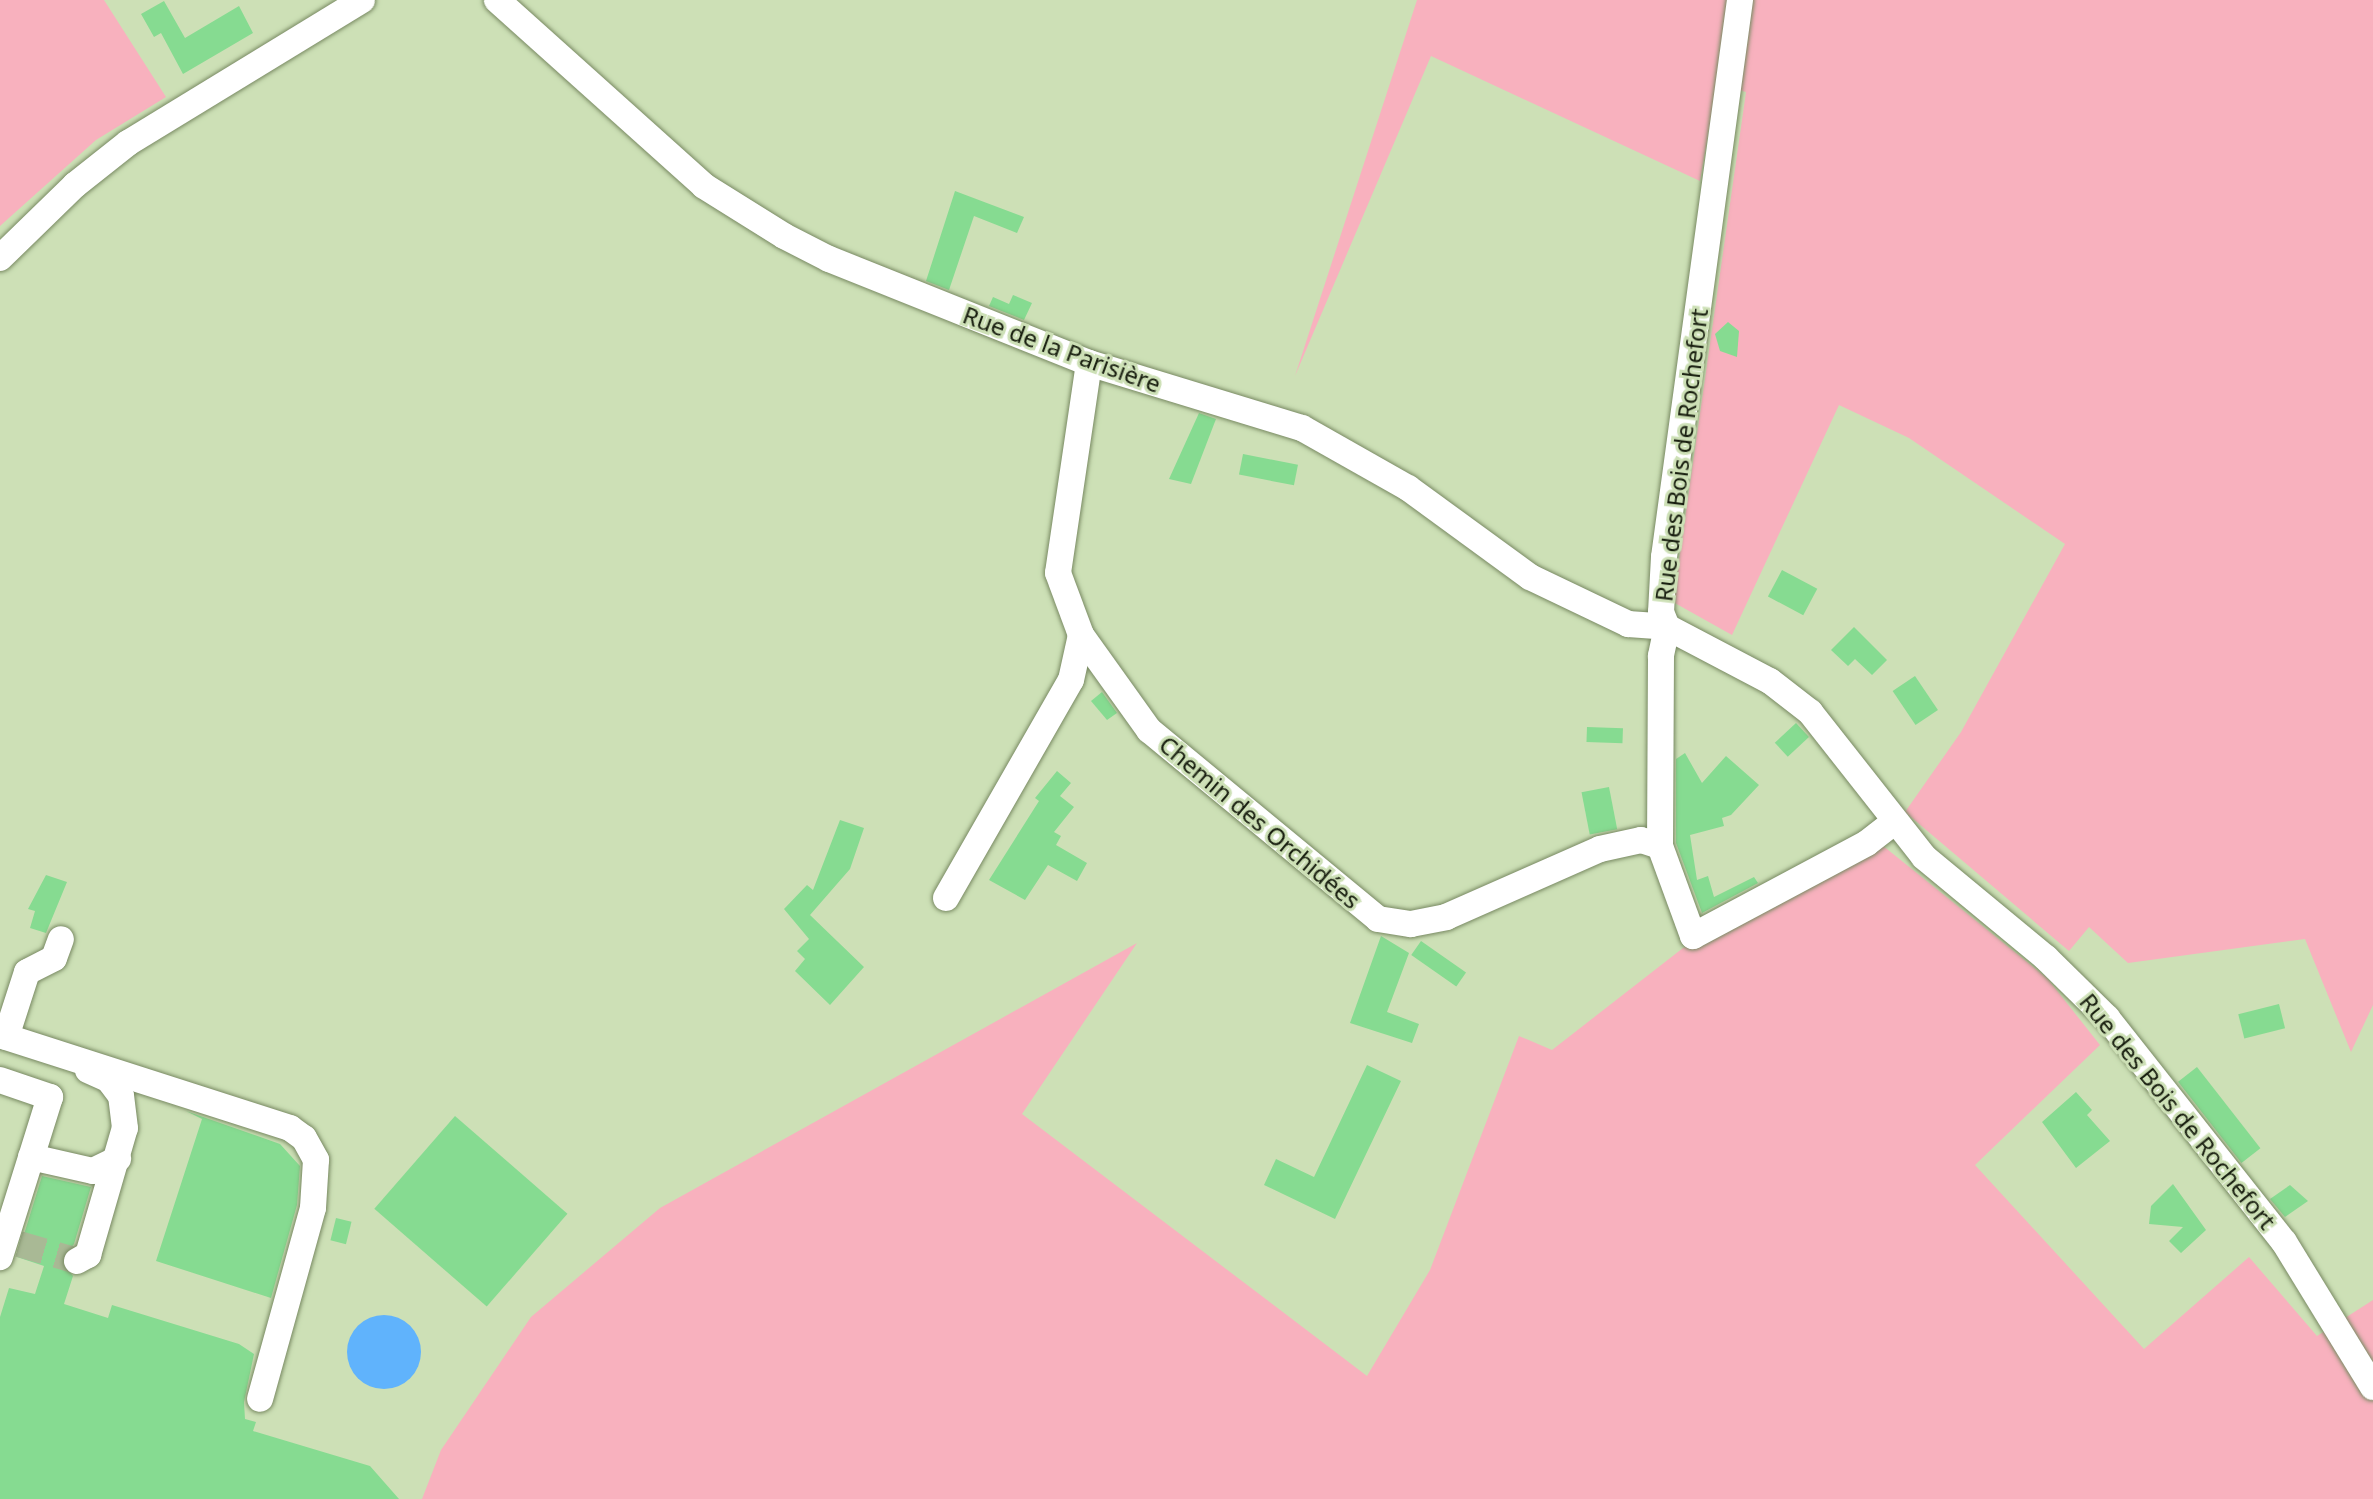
<!DOCTYPE html>
<meta charset="utf-8">
<style>
body{margin:0}
#map{position:relative;width:2373px;height:1499px;overflow:hidden;background:#cde0b6;font-family:"Noto Sans",sans-serif}
div>[style]{position:absolute}
.green>*{inset:0;background:#f8b1be}
.water>*{inset:0;background:#60b3fc}
.round{border-radius:50%}
.building>*{inset:0;background:#86db91;transform-origin:0 0}
.minor-tunnel>*{height:26px;margin-top:-13px;transform-origin:0;background:repeating-linear-gradient(90deg,#a9b995 0 26px,transparent 0 39px)}
.roads{filter:drop-shadow(0 0 2px #788962) drop-shadow(0 0 2px #788962)}
.minor>*{height:26px;margin:-13px;padding:0 13px;transform-origin:13px;border-radius:13px;background:#fff}
span{translate:-50% -50%;white-space:nowrap;text-align:center;line-height:1.15;-webkit-text-stroke:6px #cde0b6;paint-order:stroke}
.street-label{font-size:24px;color:#181e0f}
</style>
<div id="map">
<div class="green">
<i style="clip-path:polygon(0 0,104px 0,166px 97px,96px 140px,0 226px)"></i>
<i style="clip-path:polygon(1417px 0,2373px 0,2373px 1005px,2351px 1052px,2305px 939px,2128px 963px,2089px 927px,2069px 951px,1905px 812px,1961px 732px,2065px 544px,1909px 438px,1839px 405px,1732px 635px,1673px 602px,1746px 92px,1717px 84px,1700px 181px,1431px 56px,1295px 376px)"></i>
<i style="clip-path:polygon(1882px 845px,2047px 978px,2100px 1045px,1975px 1165px,2144px 1349px,2249px 1257px,2317px 1336px,2373px 1300px,2373px 1499px,422px 1499px,441px 1450px,531px 1317px,660px 1208px,1137px 943px,1022px 1114px,1367px 1376px,1430px 1270px,1519px 1036px,1552px 1050px,1683px 948px)"></i>
</div>
<div class="water">
<i class="round" style="left:347px;top:1315px;width:74px;height:74px"></i>
</div>
<div class="building">
<i style="clip-path:polygon(164px 1px,185px 38px,239px 6px,253px 33px,183px 74px,161px 33px,154px 37px,141px 14px)"></i>
<i style="clip-path:polygon(955px 191px,1024px 217px,1017px 233px,974px 216px,949px 290px,926px 281px)"></i>
<i style="clip-path:polygon(1013px 295px,1032px 303px,1024px 320px,989px 306px,993px 297px,1009px 304px)"></i>
<i style="clip-path:polygon(1728px 322px,1739px 331px,1737px 357px,1720px 351px,1715px 334px)"></i>
<i style="clip-path:polygon(1199px 413px,1216px 419px,1191px 484px,1169px 479px)"></i>
<i style="left:1243px;top:454px;width:56px;height:21px;rotate:11deg"></i>
<i style="left:1782px;top:570px;width:40px;height:30px;rotate:28deg"></i>
<i style="clip-path:polygon(1854px 627px,1887px 660px,1872px 675px,1855px 659px,1848px 666px,1831px 650px)"></i>
<i style="left:1915px;top:676px;width:41px;height:27px;rotate:56deg"></i>
<i style="clip-path:polygon(1102px 692px,1117px 713px,1107px 720px,1091px 701px)"></i>
<i style="left:1796px;top:723px;width:19px;height:29px;rotate:47deg"></i>
<i style="left:1587px;top:727px;width:36px;height:15px;rotate:2deg"></i>
<i style="clip-path:polygon(1685px 753px,1702px 783px,1726px 756px,1759px 785px,1731px 815px,1722px 818px,1724px 826px,1690px 835px,1697px 880px,1708px 876px,1714px 897px,1754px 877px,1758px 883px,1702px 913px,1676px 843px,1676px 759px)"></i>
<i style="clip-path:polygon(1057px 771px,1071px 783px,1060px 796px,1074px 807px,1054px 832px,1061px 836px,1056px 845px,1087px 863px,1077px 881px,1048px 865px,1025px 900px,989px 880px,1039px 801px,1035px 798px)"></i>
<i style="left:1609px;top:787px;width:43px;height:28px;rotate:79deg"></i>
<i style="clip-path:polygon(840px 820px,864px 828px,850px 869px,810px 915px,864px 967px,830px 1005px,795px 971px,805px 959px,797px 951px,809px 939px,784px 909px,807px 885px,813px 890px)"></i>
<i style="clip-path:polygon(46px 875px,67px 882px,46px 933px,30px 928px,35px 911px,28px 909px)"></i>
<i style="clip-path:polygon(1381px 936px,1409px 953px,1387px 1012px,1419px 1024px,1412px 1043px,1350px 1023px)"></i>
<i style="left:1421px;top:941px;width:55px;height:17px;rotate:35deg"></i>
<i style="left:2279px;top:1004px;width:25px;height:42px;rotate:76deg"></i>
<i style="clip-path:polygon(1367px 1065px,1401px 1081px,1335px 1219px,1264px 1185px,1276px 1159px,1314px 1177px)"></i>
<i style="left:2197px;top:1067px;width:103px;height:24px;rotate:52deg"></i>
<i style="clip-path:polygon(2076px 1092px,2092px 1110px,2087px 1115px,2110px 1141px,2076px 1168px,2042px 1122px)"></i>
<i style="clip-path:polygon(186px 1111px,280px 1144px,300px 1166px,297px 1205px,271px 1298px,156px 1261px,202px 1119px)"></i>
<i style="left:455px;top:1116px;width:149px;height:123px;rotate:41deg"></i>
<i style="clip-path:polygon(42px 1176px,91px 1187px,74px 1244px,61px 1260px,73px 1276px,64px 1304px,108px 1318px,112px 1305px,239px 1344px,254px 1354px,244px 1402px,245px 1419px,256px 1422px,253px 1431px,370px 1466px,399px 1499px,0 1499px,0 1317px,9px 1288px,35px 1294px,44px 1266px,17px 1257px)"></i>
<i style="clip-path:polygon(2173px 1184px,2206px 1230px,2181px 1253px,2169px 1241px,2183px 1227px,2149px 1224px,2151px 1206px)"></i>
<i style="clip-path:polygon(2290px 1185px,2308px 1201px,2285px 1217px,2270px 1199px)"></i>
<i style="left:336px;top:1218px;width:16px;height:23px;rotate:14deg"></i>
</div>
<div class="minor-tunnel">
<i style="left:19px;top:1244px;width:60px;rotate:16.3deg"></i>
</div>
<div class="roads">
<div class="minor">
<i style="left:497px;top:0;width:278px;rotate:41.9deg"></i>
<i style="left:704px;top:186px;width:94px;rotate:32deg"></i>
<i style="left:784px;top:236px;width:51px;rotate:27.1deg"></i>
<i style="left:829px;top:259px;width:280px;rotate:21.8deg"></i>
<i style="left:1089px;top:363px;width:223px;rotate:17deg"></i>
<i style="left:1302px;top:428px;width:122px;rotate:29.5deg"></i>
<i style="left:1408px;top:488px;width:151px;rotate:36.1deg"></i>
<i style="left:1530px;top:577px;width:109px;rotate:25.6deg"></i>
<i style="left:1628px;top:624px;width:39px;rotate:4deg"></i>
<i style="left:1667px;top:627px;width:30px;rotate:102deg"></i>
<i style="left:1661px;top:656px;width:190px;rotate:90.3deg"></i>
<i style="left:1660px;top:846px;width:96px;rotate:69.9deg"></i>
<i style="left:1693px;top:936px;width:197px;rotate:-28.1deg"></i>
<i style="left:1867px;top:843px;width:33px;rotate:-38deg"></i>
<i style="left:1740px;top:0;width:562px;rotate:97.77deg"></i>
<i style="left:1664px;top:557px;width:55px;rotate:93.1deg"></i>
<i style="left:1661px;top:612px;width:16px;rotate:68deg"></i>
<i style="left:1667px;top:627px;width:116px;rotate:27.7deg"></i>
<i style="left:1770px;top:681px;width:51px;rotate:37.8deg"></i>
<i style="left:1810px;top:712px;width:184px;rotate:51.8deg"></i>
<i style="left:1924px;top:857px;width:158px;rotate:39.6deg"></i>
<i style="left:2046px;top:958px;width:86px;rotate:44.5deg"></i>
<i style="left:2107px;top:1018px;width:285px;rotate:51.7deg"></i>
<i style="left:2284px;top:1242px;width:170px;rotate:58.5deg"></i>
<i style="left:0;top:258px;width:105px;rotate:-44.2deg"></i>
<i style="left:75px;top:185px;width:68px;rotate:-38.4deg"></i>
<i style="left:128px;top:143px;width:274px;rotate:-31.4deg"></i>
<i style="left:1089px;top:363px;width:212px;rotate:98.4deg"></i>
<i style="left:1058px;top:573px;width:66px;rotate:69.6deg"></i>
<i style="left:1081px;top:635px;width:117px;rotate:54.4deg"></i>
<i style="left:1149px;top:730px;width:297px;rotate:39.5deg"></i>
<i style="left:1378px;top:919px;width:33px;rotate:9deg"></i>
<i style="left:1411px;top:924px;width:36px;rotate:-11deg"></i>
<i style="left:1446px;top:917px;width:168px;rotate:-23.8deg"></i>
<i style="left:1600px;top:849px;width:42px;rotate:-12.4deg"></i>
<i style="left:1641px;top:840px;width:20px;rotate:18deg"></i>
<i style="left:946px;top:898px;width:251px;rotate:-60.2deg"></i>
<i style="left:1071px;top:680px;width:46px;rotate:-77.5deg"></i>
<i style="left:0;top:1035px;width:305px;rotate:17.8deg"></i>
<i style="left:290px;top:1128px;width:17px;rotate:36deg"></i>
<i style="left:304px;top:1138px;width:25px;rotate:61deg"></i>
<i style="left:316px;top:1160px;width:48px;rotate:93.6deg"></i>
<i style="left:313px;top:1208px;width:198px;rotate:105.5deg"></i>
<i style="left:6px;top:1037px;width:68px;rotate:-72.1deg"></i>
<i style="left:27px;top:972px;width:30px;rotate:-27deg"></i>
<i style="left:54px;top:958px;width:20px;rotate:-70deg"></i>
<i style="left:0;top:1080px;width:53px;rotate:18.8deg"></i>
<i style="left:50px;top:1097px;width:168px;rotate:107.4deg"></i>
<i style="left:31px;top:1157px;width:64px;rotate:12.7deg"></i>
<i style="left:93px;top:1171px;width:28px;rotate:-26deg"></i>
<i style="left:77px;top:1261px;width:13px;rotate:-29deg"></i>
<i style="left:88px;top:1255px;width:132px;rotate:-73.8deg"></i>
<i style="left:125px;top:1128px;width:32px;rotate:-97deg"></i>
<i style="left:121px;top:1096px;width:21px;rotate:-127deg"></i>
<i style="left:108px;top:1079px;width:22px;rotate:-156deg"></i>
</div>
</div>
<div class="street-label">
<span style="left:1062px;top:349px;rotate:20deg">Rue de la Parisière</span>
<span style="left:1681px;top:455px;rotate:-83deg">Rue des Bois de Rochefort</span>
<span style="left:1260px;top:822px;rotate:40deg">Chemin des Orchidées</span>
<span style="left:2178px;top:1111px;rotate:51deg">Rue des Bois de Rochefort</span>
</div>
</div>
